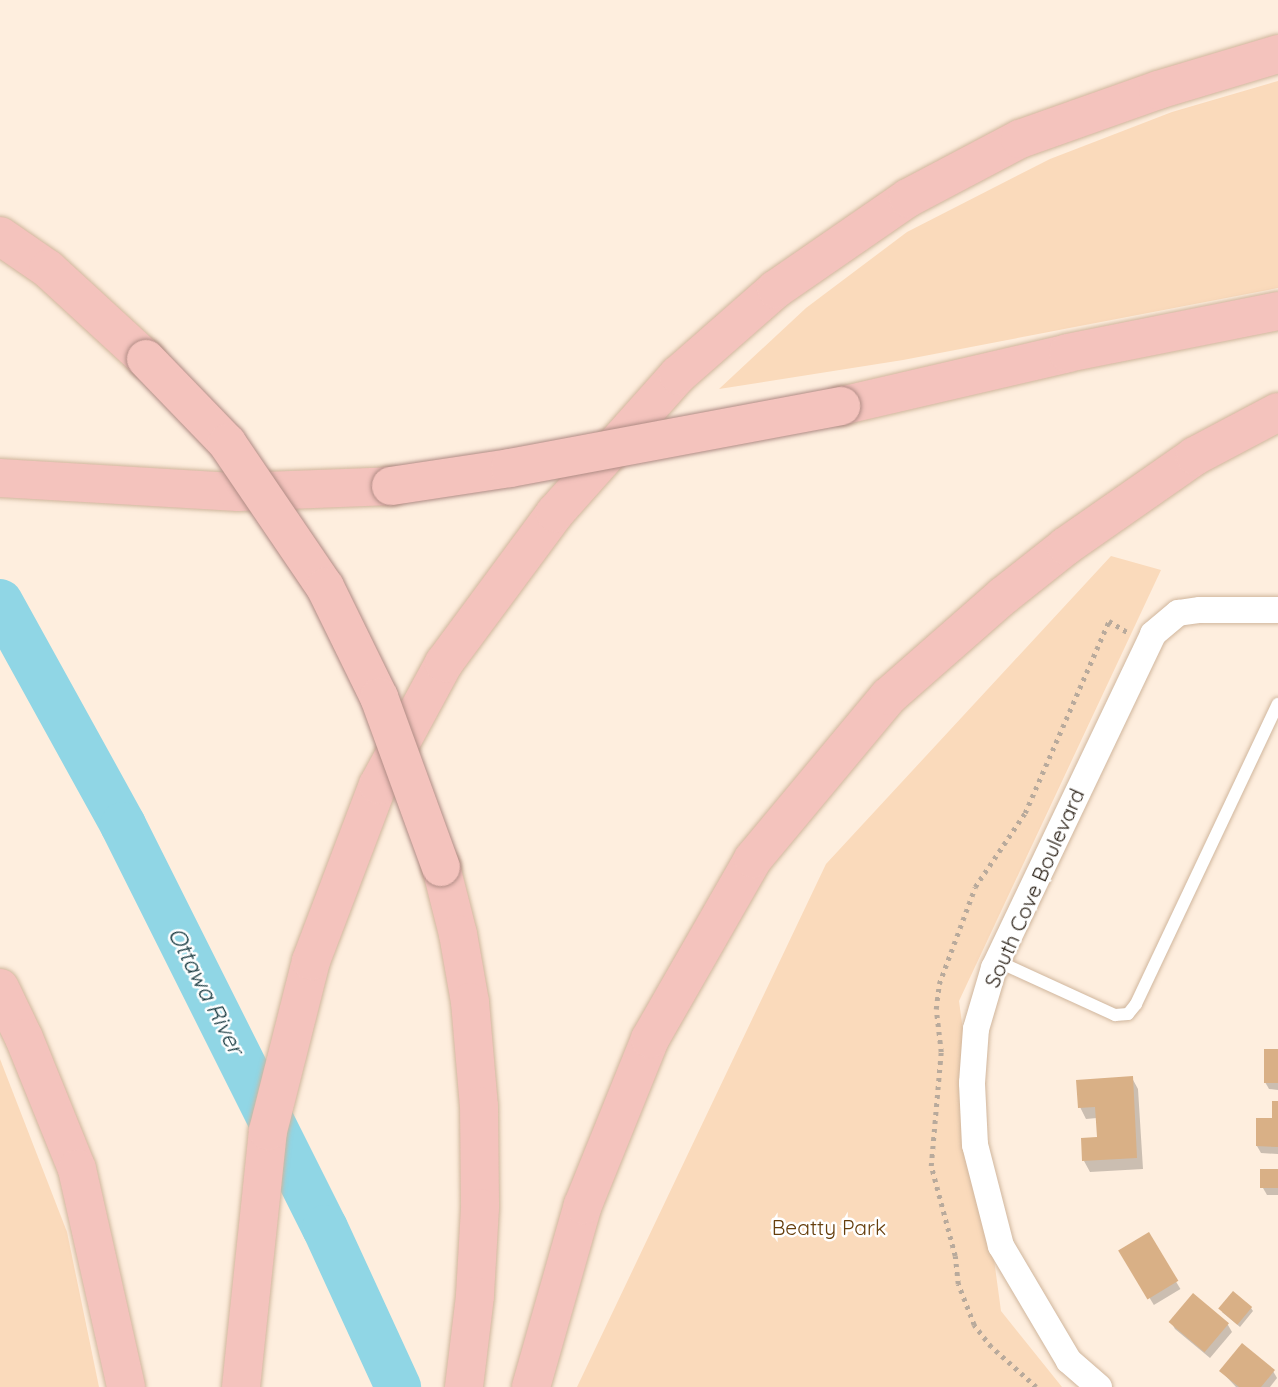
<!DOCTYPE html>
<style>
body{margin:0}
#map{position:relative;width:1278px;height:1387px;overflow:hidden;background:#feeede;font-family:Quicksand,sans-serif}
div>[style]{position:absolute}
.green>*{inset:0;background:#fadabb}
.shadow>*{inset:0;background:#0003;transform-origin:0 0}
.river>*{height:46px;margin:-23px;padding:0 23px;transform-origin:23px;border-radius:23px;background:#90d6e5}
.building>*{inset:0;background:#d9b086;transform-origin:0 0}
.path>*{height:4.5px;margin-top:-2.25px;transform-origin:0;background:repeating-linear-gradient(90deg,#b8aa9c 0 3.5px,transparent 0 8.5px)}
.roads{filter:drop-shadow(0 0 2px #d0b69d) drop-shadow(0 0 2px #d0b69d)}
.lane>*{height:12px;margin:-6px;padding:0 6px;transform-origin:6px;border-radius:6px;background:#fff}
.street>*{height:26px;margin:-13px;padding:0 13px;transform-origin:13px;border-radius:13px;background:#fff}
.highway>*{height:38px;margin:-19px;padding:0 19px;transform-origin:19px;border-radius:19px;background:#f4c3bd}
.bridges{filter:drop-shadow(0 0 2px #af8b84) drop-shadow(0 0 2px #af8b84)}
.highway-bridge>*{height:38px;margin:-19px;padding:0 19px;transform-origin:19px;border-radius:19px;background:#f4c3bd}
span{translate:-50% -50%;white-space:nowrap;text-align:center;line-height:1.15;-webkit-text-stroke:5px #fff;paint-order:stroke}
.street-label{font-size:21px;color:#2e241a}
.park-label{font-size:21px;color:#663e0c}
.water-label{font-size:23px;color:#16383f;font-style:italic}
</style>
<div id="map">
<div class="green">
<i style="clip-path:polygon(1278px 81px,1278px 288px,903px 360px,719px 389px,806px 308px,907px 232px,1050px 159px,1172px 112px)"></i>
<i style="clip-path:polygon(1111px 556px,1161px 570px,959px 1001px,1001px 1311px,1062px 1387px,577px 1387px,826px 864px)"></i>
<i style="clip-path:polygon(0 1059px,67px 1232px,99px 1387px,0 1387px)"></i>
</div>
<div class="shadow">
<i style="clip-path:polygon(1278px 1051px,1278px 1090px,1269px 1089px,1265px 1082px)"></i>
<i style="clip-path:polygon(1132px 1078px,1138px 1089px,1143px 1169px,1090px 1172px,1084px 1161px,1099px 1139px,1097px 1118px,1086px 1119px,1080px 1107px)"></i>
<i style="clip-path:polygon(1278px 1103px,1278px 1154px,1261px 1153px,1257px 1146px,1274px 1120px)"></i>
<i style="clip-path:polygon(1278px 1171px,1278px 1195px,1267px 1195px,1263px 1188px)"></i>
<i style="left:1148px;top:1235px;width:63px;height:31px;rotate:59deg"></i>
<i style="clip-path:polygon(1193px 1295px,1228px 1325px,1232px 1332px,1210px 1358px,1175px 1329px,1171px 1322px)"></i>
<i style="clip-path:polygon(1251px 1308px,1253px 1311px,1240px 1327px,1222px 1312px)"></i>
<i style="clip-path:polygon(1221px 1371px,1273px 1371px,1277px 1378px,1270px 1387px,1236px 1387px)"></i>
</div>
<div class="river">
<i style="left:0;top:602px;width:255px;rotate:61.1deg"></i>
<i style="left:123px;top:825px;width:451px;rotate:63.4deg"></i>
<i style="left:325px;top:1228px;width:175px;rotate:65.3deg"></i>
</div>
<div class="building">
<i style="left:1264px;top:1049px;width:14px;height:34px"></i>
<i style="clip-path:polygon(1133px 1076px,1137px 1158px,1082px 1161px,1081px 1138px,1097px 1137px,1095px 1107px,1078px 1108px,1076px 1080px)"></i>
<i style="clip-path:polygon(1272px 1101px,1278px 1101px,1278px 1147px,1256px 1146px,1256px 1118px,1272px 1118px)"></i>
<i style="left:1278px;top:1169px;width:19px;height:18px;rotate:90deg"></i>
<i style="left:1149px;top:1232px;width:57px;height:36px;rotate:59deg"></i>
<i style="left:1233px;top:1291px;width:25px;height:23px;rotate:40deg"></i>
<i style="left:1193px;top:1293px;width:47px;height:38px;rotate:40deg"></i>
<i style="clip-path:polygon(1242px 1343px,1275px 1370px,1261px 1387px,1239px 1387px,1219px 1371px)"></i>
</div>
<div class="path">
<i style="left:1036px;top:1387px;width:60px;rotate:-138.4deg"></i>
<i style="left:991px;top:1347px;width:28px;rotate:-128deg"></i>
<i style="left:974px;top:1325px;width:44px;rotate:-111.3deg"></i>
<i style="left:958px;top:1284px;width:28px;rotate:-96deg"></i>
<i style="left:955px;top:1256px;width:93px;rotate:-104.9deg"></i>
<i style="left:931px;top:1166px;width:114px;rotate:-85deg"></i>
<i style="left:941px;top:1052px;width:43px;rotate:-96.6deg"></i>
<i style="left:936px;top:1009px;width:25px;rotate:-83deg"></i>
<i style="left:939px;top:984px;width:103px;rotate:-69.6deg"></i>
<i style="left:975px;top:887px;width:89px;rotate:-56deg"></i>
<i style="left:1025px;top:813px;width:210px;rotate:-66.4deg"></i>
<i style="left:1109px;top:621px;width:21px;rotate:31deg"></i>
</div>
<div class="roads">
<div class="lane">
<i style="left:997px;top:961px;width:130px;rotate:24.6deg"></i>
<i style="left:1115px;top:1015px;width:13px;rotate:-4deg"></i>
<i style="left:1128px;top:1014px;width:13px;rotate:-51deg"></i>
<i style="left:1136px;top:1004px;width:332px;rotate:-64.7deg"></i>
</div>
<div class="street">
<i style="left:1099px;top:1387px;width:40px;rotate:-139deg"></i>
<i style="left:1069px;top:1361px;width:134px;rotate:-120.6deg"></i>
<i style="left:1001px;top:1246px;width:104px;rotate:-104.4deg"></i>
<i style="left:975px;top:1145px;width:62px;rotate:-92.8deg"></i>
<i style="left:972px;top:1083px;width:54px;rotate:-85.8deg"></i>
<i style="left:976px;top:1029px;width:64px;rotate:-73.6deg"></i>
<i style="left:994px;top:968px;width:370px;rotate:-64.5deg"></i>
<i style="left:1153px;top:634px;width:33px;rotate:-40deg"></i>
<i style="left:1178px;top:613px;width:22px;rotate:-8deg"></i>
<i style="left:1200px;top:610px;width:78px"></i>
</div>
<div class="highway">
<i style="left:0;top:236px;width:58px;rotate:34.5deg"></i>
<i style="left:48px;top:269px;width:133px;rotate:42.6deg"></i>
<i style="left:841px;top:406px;width:233px;rotate:-13.1deg"></i>
<i style="left:1068px;top:353px;width:214px;rotate:-11.3deg"></i>
<i style="left:0;top:478px;width:238px;rotate:3.4deg"></i>
<i style="left:238px;top:492px;width:153px;rotate:-2.2deg"></i>
<i style="left:441px;top:867px;width:69px;rotate:75.8deg"></i>
<i style="left:458px;top:934px;width:69px;rotate:80deg"></i>
<i style="left:470px;top:1002px;width:104px;rotate:85.1deg"></i>
<i style="left:479px;top:1106px;width:102px;rotate:89.4deg"></i>
<i style="left:480px;top:1208px;width:88px;rotate:93.3deg"></i>
<i style="left:475px;top:1296px;width:92px;rotate:96.9deg"></i>
<i style="left:0;top:988px;width:55px;rotate:64.4deg"></i>
<i style="left:24px;top:1038px;width:141px;rotate:68deg"></i>
<i style="left:77px;top:1169px;width:223px;rotate:77.3deg"></i>
<i style="left:241px;top:1387px;width:257px;rotate:-84deg"></i>
<i style="left:268px;top:1131px;width:175px;rotate:-75.8deg"></i>
<i style="left:311px;top:961px;width:188px;rotate:-69.2deg"></i>
<i style="left:378px;top:785px;width:139px;rotate:-61.6deg"></i>
<i style="left:444px;top:663px;width:187px;rotate:-53.5deg"></i>
<i style="left:555px;top:513px;width:185px;rotate:-48.3deg"></i>
<i style="left:678px;top:375px;width:130px;rotate:-41.3deg"></i>
<i style="left:776px;top:289px;width:160px;rotate:-34.6deg"></i>
<i style="left:908px;top:198px;width:127px;rotate:-27.8deg"></i>
<i style="left:1020px;top:139px;width:146px;rotate:-19.5deg"></i>
<i style="left:1158px;top:90px;width:125px;rotate:-16.7deg"></i>
<i style="left:531px;top:1387px;width:189px;rotate:-74.1deg"></i>
<i style="left:583px;top:1205px;width:179px;rotate:-68deg"></i>
<i style="left:650px;top:1039px;width:207px;rotate:-60.2deg"></i>
<i style="left:753px;top:859px;width:212px;rotate:-50.2deg"></i>
<i style="left:889px;top:696px;width:152px;rotate:-41.3deg"></i>
<i style="left:1003px;top:596px;width:80px;rotate:-38.4deg"></i>
<i style="left:1066px;top:546px;width:157px;rotate:-34.9deg"></i>
<i style="left:1195px;top:456px;width:94px;rotate:-27.9deg"></i>
</div>
</div>
<div class="bridges">
<div class="highway-bridge">
<i style="left:146px;top:359px;width:117px;rotate:46deg"></i>
<i style="left:227px;top:443px;width:174px;rotate:55.8deg"></i>
<i style="left:325px;top:587px;width:123px;rotate:63.9deg"></i>
<i style="left:379px;top:697px;width:181px;rotate:70deg"></i>
<i style="left:391px;top:486px;width:120px;rotate:-8.6deg"></i>
<i style="left:510px;top:468px;width:337px;rotate:-10.6deg"></i>
</div>
</div>
<div class="street-label">
<span style="left:1034px;top:888px;rotate:-66deg">South Cove Boulevard</span>
</div>
<div class="park-label">
<span style="left:829px;top:1227px">Beatty Park</span>
</div>
<div class="water-label">
<span style="left:206px;top:991px;rotate:63deg">Ottawa River</span>
</div>
</div>
